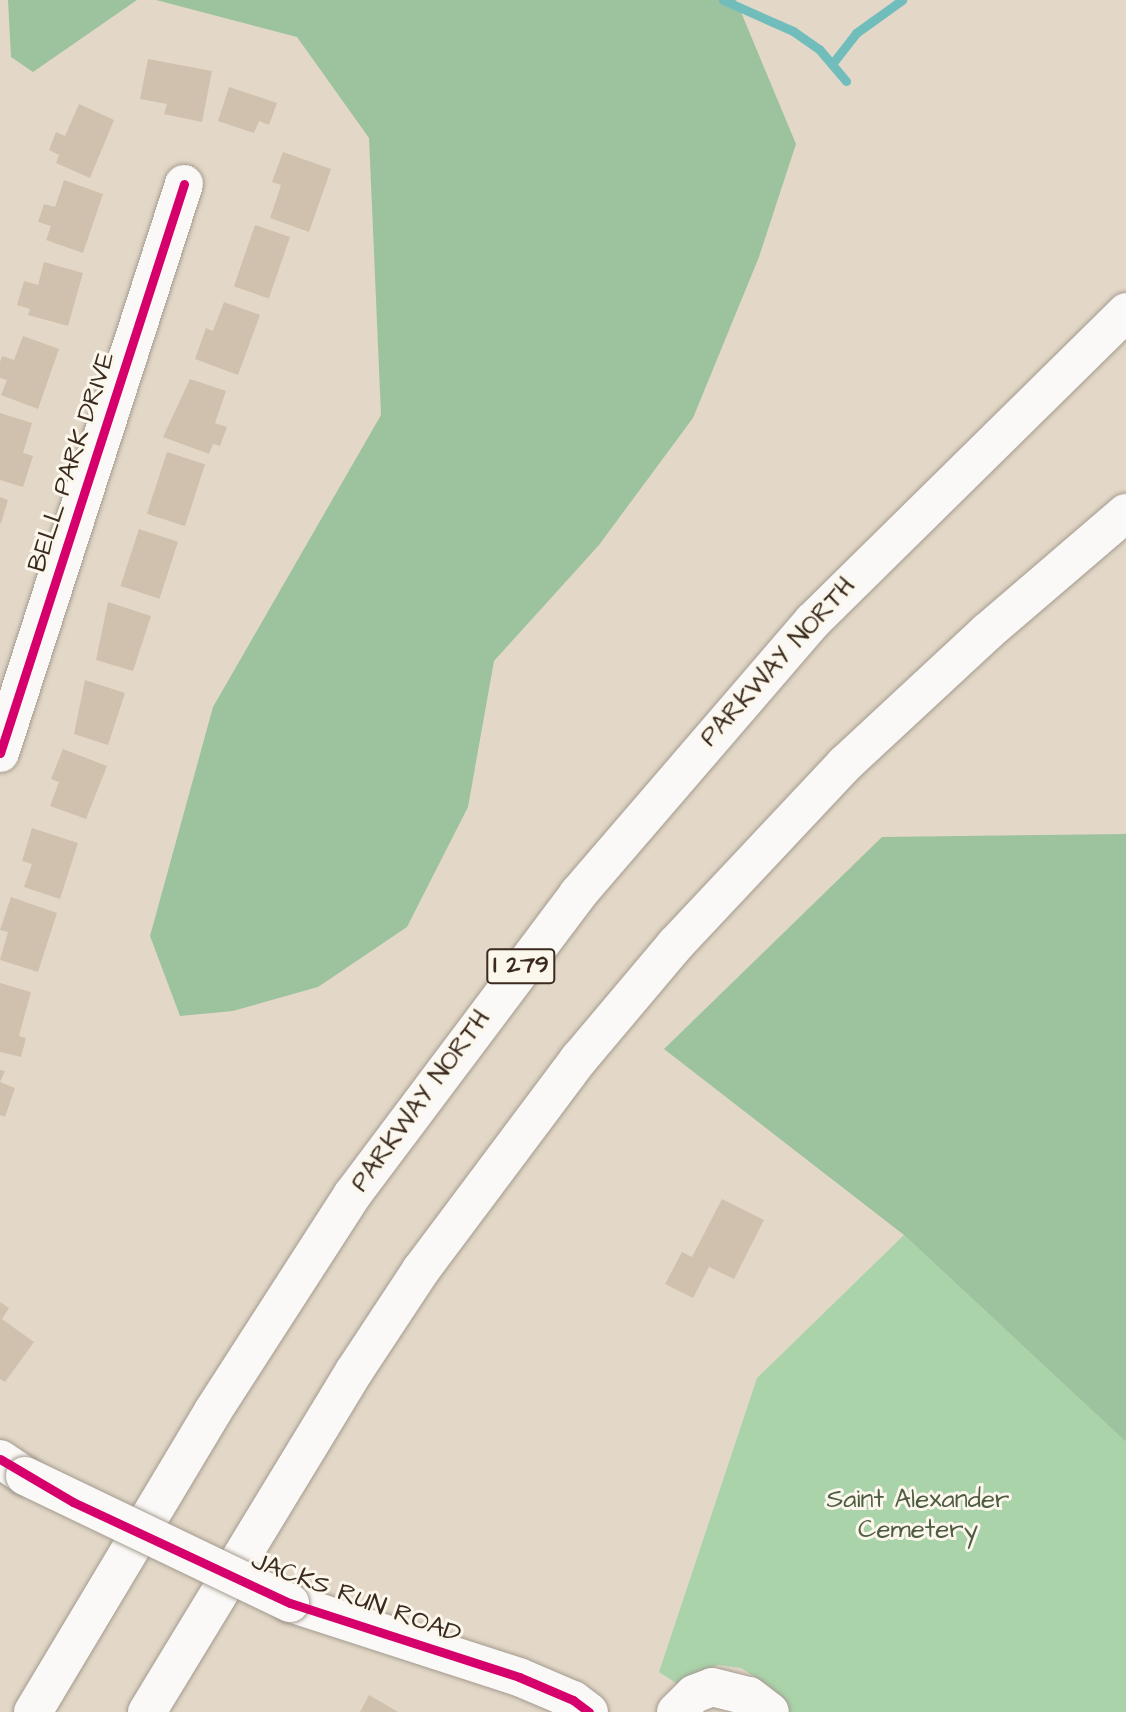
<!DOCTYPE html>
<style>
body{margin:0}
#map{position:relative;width:1126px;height:1712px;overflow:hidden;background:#e3d8c7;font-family:"Architects Daughter",sans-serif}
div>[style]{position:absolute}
.green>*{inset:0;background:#aad3aa}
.forest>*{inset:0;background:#9dc39e}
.stream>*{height:9px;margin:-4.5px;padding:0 4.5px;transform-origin:4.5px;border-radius:4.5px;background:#71bdbc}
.building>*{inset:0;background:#d0c0ae;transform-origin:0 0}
.roads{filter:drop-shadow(0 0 2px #a39a8f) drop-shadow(0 0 2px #a39a8f)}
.minor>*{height:38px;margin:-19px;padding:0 19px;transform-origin:19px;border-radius:19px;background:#fbf9f7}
.highway>*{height:38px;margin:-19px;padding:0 19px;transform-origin:19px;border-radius:19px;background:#fbf9f7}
.bridges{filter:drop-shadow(0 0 2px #a39a8f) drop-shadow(0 0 2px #a39a8f)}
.minor-bridge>*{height:38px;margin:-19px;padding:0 19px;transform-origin:19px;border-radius:19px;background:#fbf9f7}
.cycleway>*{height:9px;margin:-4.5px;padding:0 4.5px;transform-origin:4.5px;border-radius:4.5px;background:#d6006c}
span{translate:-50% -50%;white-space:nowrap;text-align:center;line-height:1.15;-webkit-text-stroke:6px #fbf7ec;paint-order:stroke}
.shield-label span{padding:2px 5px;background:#fbf7ec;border:2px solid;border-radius:5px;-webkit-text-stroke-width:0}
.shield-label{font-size:24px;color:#3b2a1e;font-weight:700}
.street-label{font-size:26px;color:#3b2a1e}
.park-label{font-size:26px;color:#4e5c41}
</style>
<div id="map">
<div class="green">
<i style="clip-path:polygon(904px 1235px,1126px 1442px,1126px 1712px,790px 1712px,769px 1686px,741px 1668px,718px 1665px,699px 1674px,688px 1691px,659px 1672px,757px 1378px)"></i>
</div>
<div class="forest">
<i style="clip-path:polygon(8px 0,137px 0,33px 72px,11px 57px)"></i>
<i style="clip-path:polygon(156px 0,736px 0,796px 144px,759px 257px,693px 418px,599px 545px,494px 661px,468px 807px,407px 927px,318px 987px,233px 1011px,180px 1016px,150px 936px,213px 707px,381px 415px,369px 138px,297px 37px)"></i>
<i style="clip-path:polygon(1126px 834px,1126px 1442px,904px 1235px,664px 1049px,882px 837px)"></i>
</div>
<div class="stream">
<i style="left:723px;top:0;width:77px;rotate:23.9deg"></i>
<i style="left:793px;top:31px;width:32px;rotate:35deg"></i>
<i style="left:819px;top:49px;width:42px;rotate:49.8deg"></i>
<i style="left:832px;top:64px;width:39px;rotate:-52deg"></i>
<i style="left:856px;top:33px;width:57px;rotate:-35.7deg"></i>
</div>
<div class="building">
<i style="clip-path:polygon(148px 59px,212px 71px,202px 122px,164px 114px,167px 104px,140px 99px)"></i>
<i style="clip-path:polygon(229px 87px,277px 103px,269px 125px,259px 121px,254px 133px,218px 121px)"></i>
<i style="clip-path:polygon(79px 104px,114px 120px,90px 178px,56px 163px,59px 155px,49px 150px,56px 132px,65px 136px)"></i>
<i style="clip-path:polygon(283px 152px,331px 169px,309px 232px,270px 218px,281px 185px,272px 182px)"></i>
<i style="clip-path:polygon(64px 180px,103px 194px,83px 253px,46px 240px,51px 226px,38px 222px,44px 204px,55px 207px)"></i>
<i style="left:255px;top:225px;width:37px;height:65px;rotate:19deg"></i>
<i style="clip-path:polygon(44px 262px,83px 273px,68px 326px,28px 315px,30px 309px,17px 305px,24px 281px,38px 285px)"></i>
<i style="clip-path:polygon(224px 302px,260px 315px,238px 375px,195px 359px,206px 328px,213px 331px)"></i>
<i style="clip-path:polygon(23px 336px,59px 349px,38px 409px,1px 395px,7px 380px,0 378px,0 362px,2px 356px,14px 360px)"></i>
<i style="clip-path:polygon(190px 379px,226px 391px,215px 423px,227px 427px,220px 446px,213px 444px,209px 454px,163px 437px)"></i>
<i style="clip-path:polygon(0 413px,32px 423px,23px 453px,33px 456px,23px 487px,0 480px)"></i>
<i style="left:167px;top:452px;width:40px;height:65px;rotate:18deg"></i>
<i style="clip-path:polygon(0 497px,8px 500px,1px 523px,0 523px)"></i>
<i style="left:139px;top:529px;width:41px;height:60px;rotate:18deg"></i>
<i style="clip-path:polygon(108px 602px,151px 616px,133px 671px,96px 660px)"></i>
<i style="clip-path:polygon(85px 680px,125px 693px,108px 745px,74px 734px)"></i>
<i style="clip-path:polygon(63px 749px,107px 766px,86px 819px,50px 806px,59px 782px,51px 779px)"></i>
<i style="clip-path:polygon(32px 828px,78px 843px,60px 899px,24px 887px,32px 864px,22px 861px)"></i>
<i style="clip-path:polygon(11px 897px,57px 913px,38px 972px,0 960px,8px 932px,0 930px)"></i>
<i style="clip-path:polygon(0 983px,31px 992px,19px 1036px,26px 1038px,21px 1057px,0 1052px)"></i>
<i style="clip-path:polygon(0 1070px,5px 1071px,0 1082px,15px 1088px,5px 1117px,0 1115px)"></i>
<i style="clip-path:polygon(722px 1199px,764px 1220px,734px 1279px,709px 1267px,693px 1298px,665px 1284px,682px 1252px,692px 1257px)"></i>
<i style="clip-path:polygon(0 1302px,9px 1308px,2px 1319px,34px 1342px,5px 1382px,0 1379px)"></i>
<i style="clip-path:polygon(369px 1695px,398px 1712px,360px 1712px)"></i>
</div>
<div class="roads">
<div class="minor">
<i style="left:0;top:753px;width:598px;rotate:-72.08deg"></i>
<i style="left:0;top:1459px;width:30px;rotate:34deg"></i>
<i style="left:290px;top:1603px;width:241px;rotate:17.9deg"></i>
<i style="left:519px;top:1677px;width:59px;rotate:23.1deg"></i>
<i style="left:573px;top:1700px;width:20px;rotate:37deg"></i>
<i style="left:676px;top:1712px;width:25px;rotate:-45deg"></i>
<i style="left:694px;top:1694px;width:19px;rotate:-21deg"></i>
<i style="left:712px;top:1687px;width:38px;rotate:14deg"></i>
<i style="left:749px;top:1696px;width:26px;rotate:37deg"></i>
</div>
<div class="highway">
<i style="left:33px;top:1712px;width:351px;rotate:-59.1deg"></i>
<i style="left:213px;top:1411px;width:258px;rotate:-57.2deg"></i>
<i style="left:353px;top:1194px;width:375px;rotate:-53.1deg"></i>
<i style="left:578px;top:894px;width:360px;rotate:-49.3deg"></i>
<i style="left:813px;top:621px;width:440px;rotate:-44.6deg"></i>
<i style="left:147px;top:1712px;width:400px;rotate:-58.7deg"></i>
<i style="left:355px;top:1370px;width:120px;rotate:-56.6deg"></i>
<i style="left:421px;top:1270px;width:264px;rotate:-53.2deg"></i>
<i style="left:579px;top:1059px;width:150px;rotate:-49.9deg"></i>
<i style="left:676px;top:944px;width:247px;rotate:-46.8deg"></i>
<i style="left:845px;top:764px;width:194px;rotate:-42.9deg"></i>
<i style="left:987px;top:632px;width:183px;rotate:-40.6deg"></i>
</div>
</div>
<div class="bridges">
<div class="minor-bridge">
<i style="left:25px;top:1476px;width:294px;rotate:25.6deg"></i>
</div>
</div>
<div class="cycleway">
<i style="left:0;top:753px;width:598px;rotate:-72.08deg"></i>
<i style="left:0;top:1459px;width:85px;rotate:30.5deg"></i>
<i style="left:73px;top:1502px;width:239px;rotate:25deg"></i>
<i style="left:290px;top:1603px;width:241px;rotate:17.9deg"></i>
<i style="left:519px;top:1677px;width:59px;rotate:23.1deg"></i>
<i style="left:573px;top:1700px;width:20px;rotate:37deg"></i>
</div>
<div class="shield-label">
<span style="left:521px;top:966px">I 279</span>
</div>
<div class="street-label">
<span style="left:72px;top:462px;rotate:-72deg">BELL PARK DRIVE</span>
<span style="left:778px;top:662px;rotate:-48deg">PARKWAY NORTH</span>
<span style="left:421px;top:1101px;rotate:-54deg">PARKWAY NORTH</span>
<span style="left:356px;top:1598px;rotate:20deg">JACKS RUN ROAD</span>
</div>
<div class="park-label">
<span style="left:918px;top:1515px">Saint Alexander<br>Cemetery</span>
</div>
</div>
